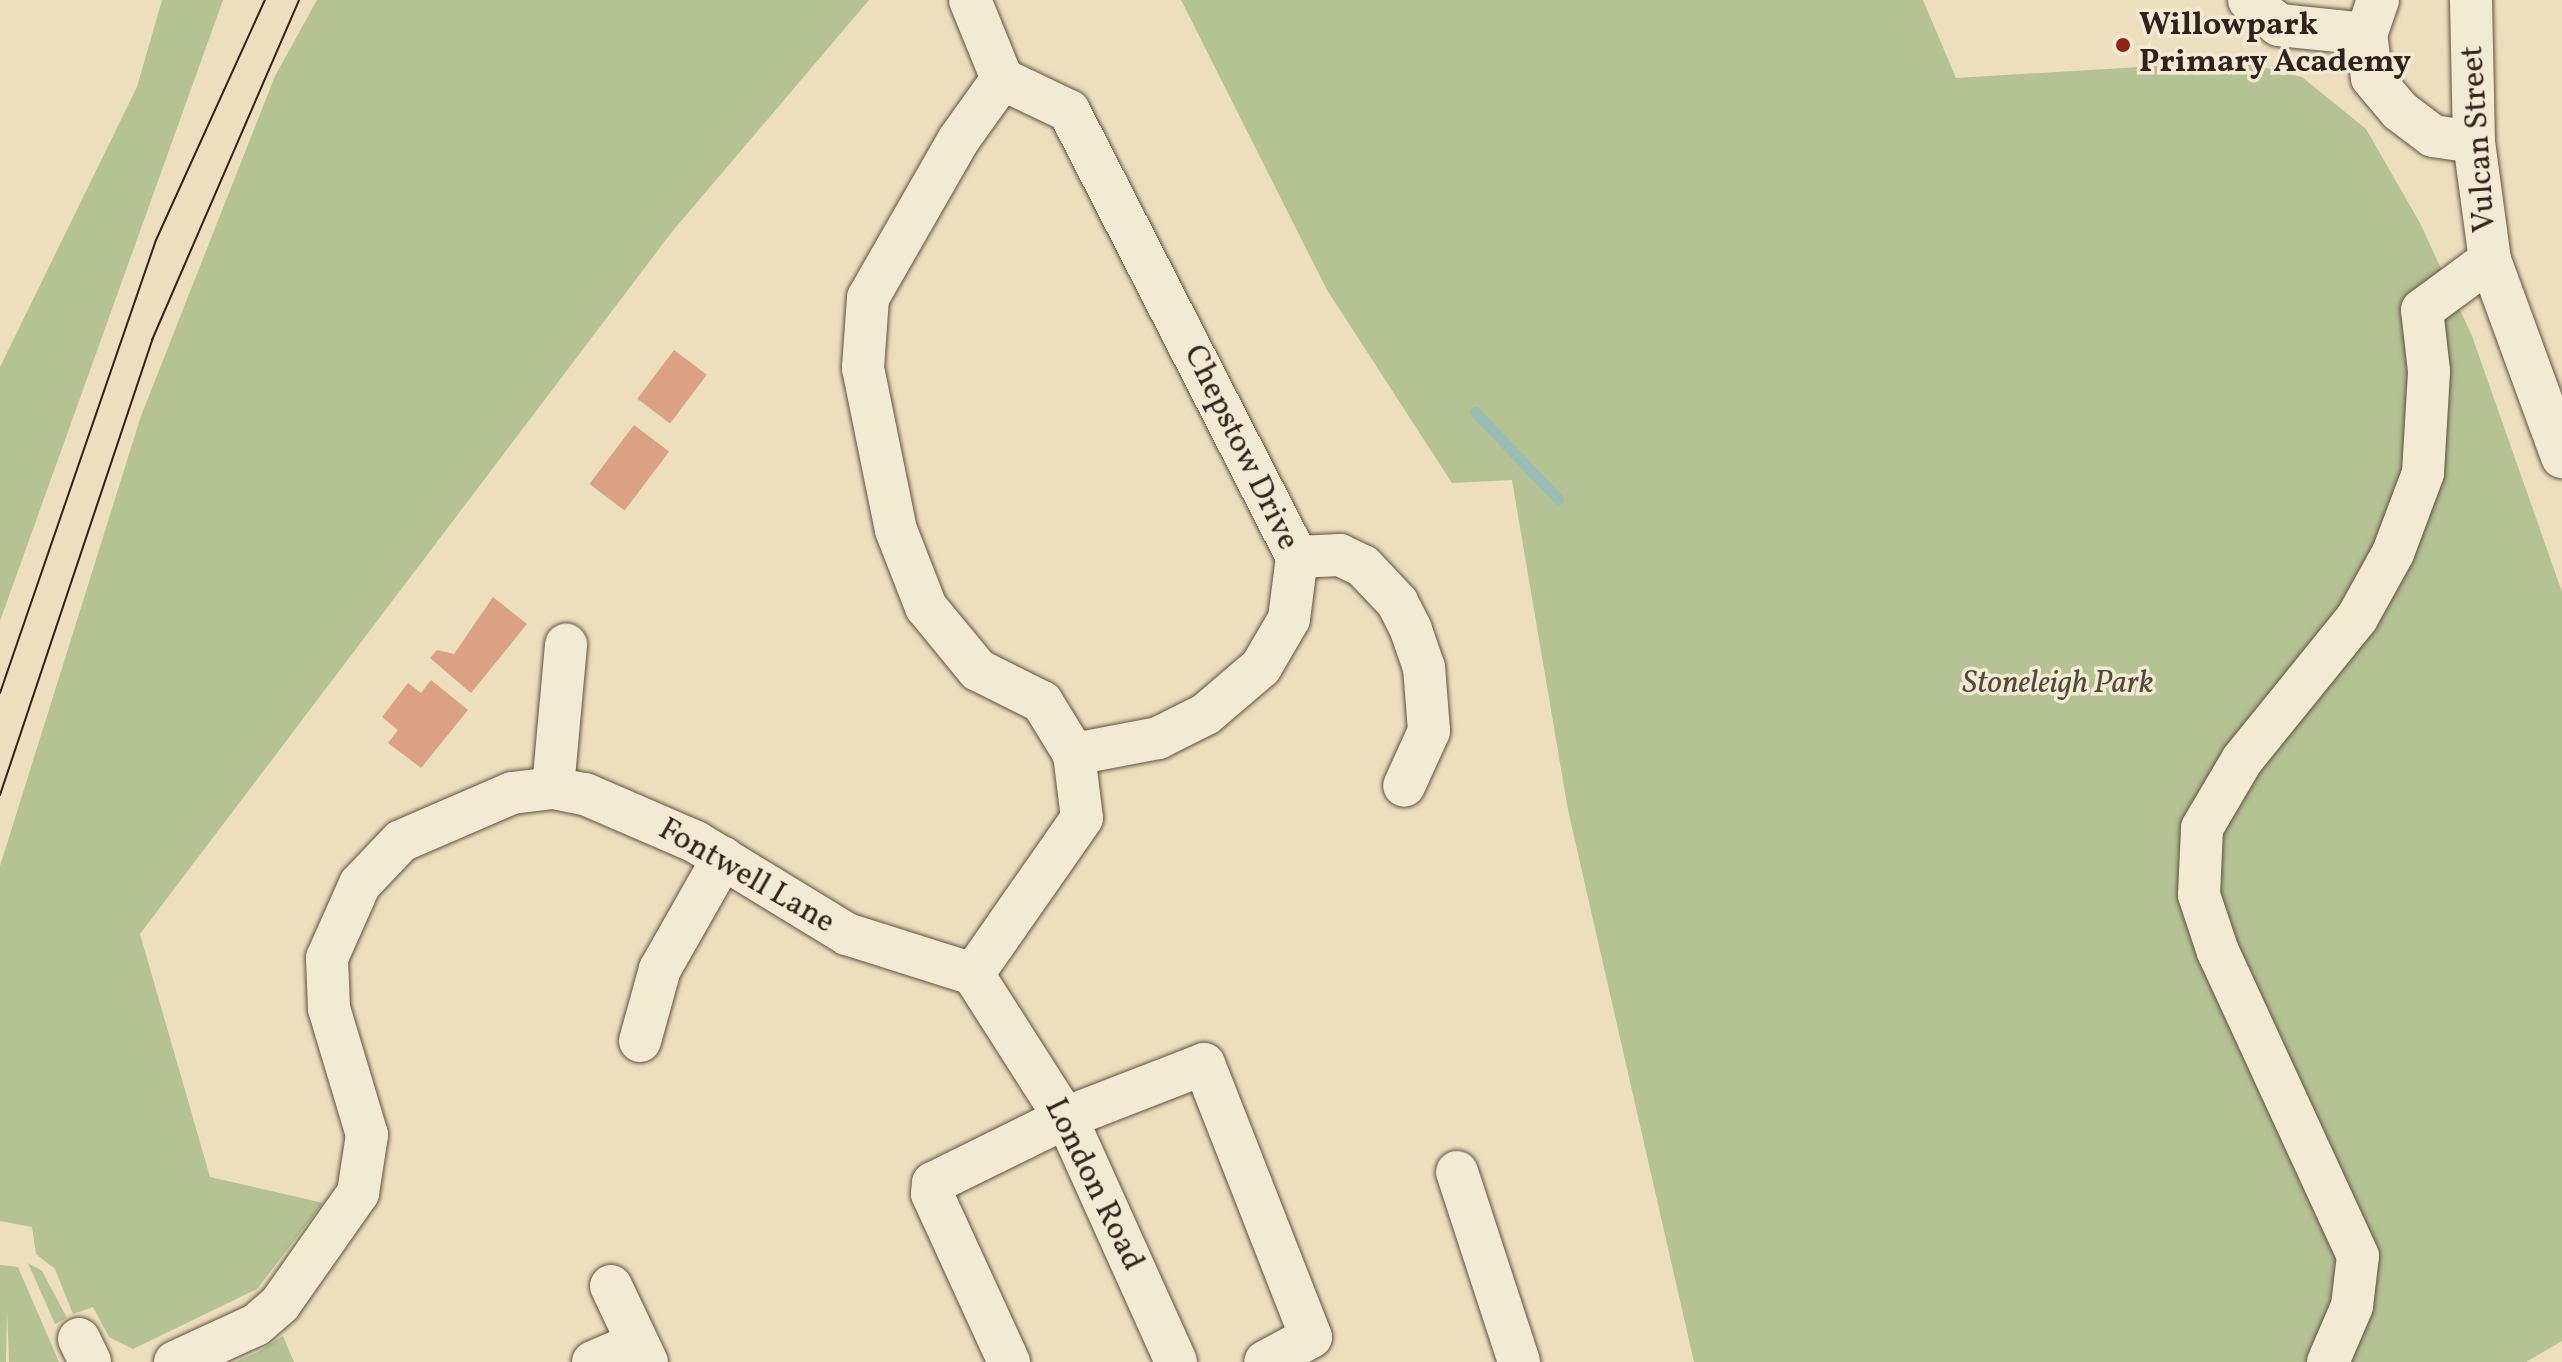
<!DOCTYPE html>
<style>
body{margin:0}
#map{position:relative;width:2562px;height:1362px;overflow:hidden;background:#eddfbd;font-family:Vollkorn,serif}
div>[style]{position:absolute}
.green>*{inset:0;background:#b4c294}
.stream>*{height:11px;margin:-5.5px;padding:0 5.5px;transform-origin:5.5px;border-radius:5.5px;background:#99bcb5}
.building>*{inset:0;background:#dba184;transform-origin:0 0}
.roads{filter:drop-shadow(0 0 2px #615144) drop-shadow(0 0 2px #615144)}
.minor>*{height:42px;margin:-21px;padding:0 21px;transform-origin:21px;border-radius:21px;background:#f3ead4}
.tram>*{height:2px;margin:-1px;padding:0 1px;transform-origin:1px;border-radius:1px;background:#32221b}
.dots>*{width:22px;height:22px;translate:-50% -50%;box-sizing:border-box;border:4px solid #f3ead4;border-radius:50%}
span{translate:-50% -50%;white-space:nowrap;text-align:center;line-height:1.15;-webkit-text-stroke:7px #f3ead4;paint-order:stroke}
.poi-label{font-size:32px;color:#32221b;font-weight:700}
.left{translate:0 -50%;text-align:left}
.street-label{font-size:32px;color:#32221b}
.park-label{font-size:32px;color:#524a39;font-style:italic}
</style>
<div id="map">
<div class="green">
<i style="clip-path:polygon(162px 0,223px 0,0 621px,0 367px,137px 87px)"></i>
<i style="clip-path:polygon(317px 0,869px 0,671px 233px,140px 934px,210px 1177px,323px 1203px,257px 1289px,133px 1349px,109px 1337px,93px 1307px,73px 1314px,55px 1269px,36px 1254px,32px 1227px,0 1221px,0 866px,141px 416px,275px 76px)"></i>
<i style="clip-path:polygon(1181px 0,1923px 0,1956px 78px,2239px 61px,2302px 77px,2366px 129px,2420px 223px,2472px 336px,2562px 592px,2562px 1341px,2526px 1362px,1694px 1362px,1568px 810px,1512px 480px,1452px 483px,1327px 290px)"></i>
<i style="clip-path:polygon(28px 1263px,42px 1271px,67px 1318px,55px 1324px)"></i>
<i style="clip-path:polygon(0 1265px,18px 1267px,59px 1362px,9px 1362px,7px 1309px,6px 1362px,0 1362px)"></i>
<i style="clip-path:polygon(283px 1336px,294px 1362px,235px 1362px,258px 1352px)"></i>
</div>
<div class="stream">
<i style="left:1475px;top:412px;width:120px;rotate:46.3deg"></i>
</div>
<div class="building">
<i style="left:674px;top:350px;width:41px;height:61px;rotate:37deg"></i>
<i style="left:634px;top:425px;width:44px;height:74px;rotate:37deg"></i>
<i style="clip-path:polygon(493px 597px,527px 624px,471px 693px,430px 658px,437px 650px,454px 654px)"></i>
<i style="clip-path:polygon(431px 680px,468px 710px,421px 768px,388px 743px,398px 730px,382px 717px,408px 683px,421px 693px)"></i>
</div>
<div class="roads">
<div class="minor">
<i style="left:970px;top:0;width:85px;rotate:67.9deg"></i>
<i style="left:1002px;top:79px;width:74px;rotate:125.6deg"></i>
<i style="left:959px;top:139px;width:183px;rotate:119.8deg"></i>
<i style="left:868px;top:298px;width:70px;rotate:94.1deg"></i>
<i style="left:863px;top:368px;width:165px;rotate:78.5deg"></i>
<i style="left:896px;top:530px;width:83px;rotate:68.7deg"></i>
<i style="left:926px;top:607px;width:82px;rotate:50.5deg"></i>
<i style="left:978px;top:670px;width:72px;rotate:26.6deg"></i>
<i style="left:1042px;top:702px;width:61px;rotate:58.4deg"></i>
<i style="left:1074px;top:754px;width:64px;rotate:82.9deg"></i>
<i style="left:1082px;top:818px;width:190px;rotate:124.9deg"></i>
<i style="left:2249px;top:0;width:39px;rotate:40deg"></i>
<i style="left:2279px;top:25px;width:87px;rotate:5.9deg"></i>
<i style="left:2378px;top:0;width:36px;rotate:109deg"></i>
<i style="left:2366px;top:34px;width:44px;rotate:82.2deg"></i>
<i style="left:2372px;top:78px;width:43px;rotate:49.7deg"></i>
<i style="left:2400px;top:111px;width:41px;rotate:37.1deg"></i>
<i style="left:2433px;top:136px;width:41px;rotate:8.3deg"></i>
<i style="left:2471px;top:0;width:142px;rotate:88.8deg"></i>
<i style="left:2474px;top:142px;width:119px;rotate:82.3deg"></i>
<i style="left:2490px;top:260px;width:210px;rotate:69.9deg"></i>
<i style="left:1002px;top:79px;width:74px;rotate:25.5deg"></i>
<i style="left:1069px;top:111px;width:501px;rotate:62.92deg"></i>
<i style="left:1297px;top:557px;width:63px;rotate:97.4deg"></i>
<i style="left:1289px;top:619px;width:56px;rotate:120.3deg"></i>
<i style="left:1261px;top:667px;width:72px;rotate:139.5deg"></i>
<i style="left:1206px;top:714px;width:54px;rotate:153.4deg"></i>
<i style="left:1158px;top:738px;width:86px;rotate:169.2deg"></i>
<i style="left:1297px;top:557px;width:43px;rotate:-2.7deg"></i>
<i style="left:1340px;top:555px;width:25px;rotate:26deg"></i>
<i style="left:1363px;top:566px;width:50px;rotate:46.6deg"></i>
<i style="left:1397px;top:602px;width:31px;rotate:63deg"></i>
<i style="left:1411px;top:630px;width:39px;rotate:71deg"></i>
<i style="left:1424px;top:667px;width:64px;rotate:85.5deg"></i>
<i style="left:1429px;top:731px;width:60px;rotate:114.4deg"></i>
<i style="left:553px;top:788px;width:144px;rotate:-84.8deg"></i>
<i style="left:973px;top:974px;width:183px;rotate:57.5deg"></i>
<i style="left:1071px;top:1128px;width:256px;rotate:65.8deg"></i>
<i style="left:640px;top:1041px;width:75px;rotate:-74.5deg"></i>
<i style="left:660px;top:969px;width:128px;rotate:-60.4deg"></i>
<i style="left:1457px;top:1172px;width:200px;rotate:71.9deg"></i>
<i style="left:611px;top:1286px;width:84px;rotate:64.7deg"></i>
<i style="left:79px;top:1339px;width:25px;rotate:64deg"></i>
<i style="left:175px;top:1362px;width:89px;rotate:-24.6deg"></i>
<i style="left:256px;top:1325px;width:32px;rotate:-41deg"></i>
<i style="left:280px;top:1304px;width:136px;rotate:-54.9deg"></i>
<i style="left:358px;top:1193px;width:59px;rotate:-81.2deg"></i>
<i style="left:367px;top:1135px;width:133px;rotate:-106.7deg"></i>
<i style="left:329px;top:1008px;width:50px;rotate:-92.3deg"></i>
<i style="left:327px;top:958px;width:81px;rotate:-66deg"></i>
<i style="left:360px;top:884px;width:59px;rotate:-46.4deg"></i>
<i style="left:401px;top:841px;width:121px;rotate:-23.4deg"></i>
<i style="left:512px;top:793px;width:41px;rotate:-7deg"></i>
<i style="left:553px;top:788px;width:33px;rotate:11deg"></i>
<i style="left:585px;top:794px;width:121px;rotate:23.4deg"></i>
<i style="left:696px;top:842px;width:177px;rotate:31.4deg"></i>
<i style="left:847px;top:934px;width:132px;rotate:17.6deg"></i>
<i style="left:593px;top:1362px;width:48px;rotate:-23.4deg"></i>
<i style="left:1009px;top:1362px;width:185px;rotate:-114.6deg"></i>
<i style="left:932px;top:1194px;width:11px;rotate:-85deg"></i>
<i style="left:933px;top:1183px;width:147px;rotate:-26.2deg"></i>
<i style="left:1065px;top:1118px;width:149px;rotate:-21.2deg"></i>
<i style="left:1204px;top:1064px;width:293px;rotate:68.6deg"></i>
<i style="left:1311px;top:1337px;width:52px;rotate:151.5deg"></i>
<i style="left:2328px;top:1362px;width:61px;rotate:-66.8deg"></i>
<i style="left:2352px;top:1306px;width:50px;rotate:-83.2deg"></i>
<i style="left:2358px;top:1256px;width:335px;rotate:-114.7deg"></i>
<i style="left:2218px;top:952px;width:60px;rotate:-108.4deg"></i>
<i style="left:2199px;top:895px;width:67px;rotate:-87.4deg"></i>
<i style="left:2202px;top:828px;width:79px;rotate:-59.5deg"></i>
<i style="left:2242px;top:760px;width:183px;rotate:-51deg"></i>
<i style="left:2357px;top:618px;width:74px;rotate:-61deg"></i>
<i style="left:2393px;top:553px;width:85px;rotate:-69.4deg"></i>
<i style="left:2423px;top:473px;width:102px;rotate:-86.6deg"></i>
<i style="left:2429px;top:371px;width:61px;rotate:-96.5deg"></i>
<i style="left:2422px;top:310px;width:84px;rotate:-36.3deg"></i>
</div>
</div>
<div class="tram">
<i style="left:0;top:693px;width:479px;rotate:-71deg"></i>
<i style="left:156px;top:240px;width:264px;rotate:-65.6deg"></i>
<i style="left:0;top:795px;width:480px;rotate:-71.5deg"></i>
<i style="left:152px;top:340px;width:370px;rotate:-66.6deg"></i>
</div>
<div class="dots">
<i style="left:2123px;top:45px;background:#8f2418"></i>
</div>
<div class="poi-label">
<span class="left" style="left:2139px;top:45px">Willowpark<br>Primary Academy</span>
</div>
<div class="street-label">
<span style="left:2480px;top:139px;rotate:-94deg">Vulcan Street</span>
<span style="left:1240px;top:448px;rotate:64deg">Chepstow Drive</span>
<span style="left:746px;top:877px;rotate:30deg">Fontwell Lane</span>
<span style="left:1093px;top:1185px;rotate:64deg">London Road</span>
</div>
<div class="park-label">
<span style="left:2058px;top:684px">Stoneleigh Park</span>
</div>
</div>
